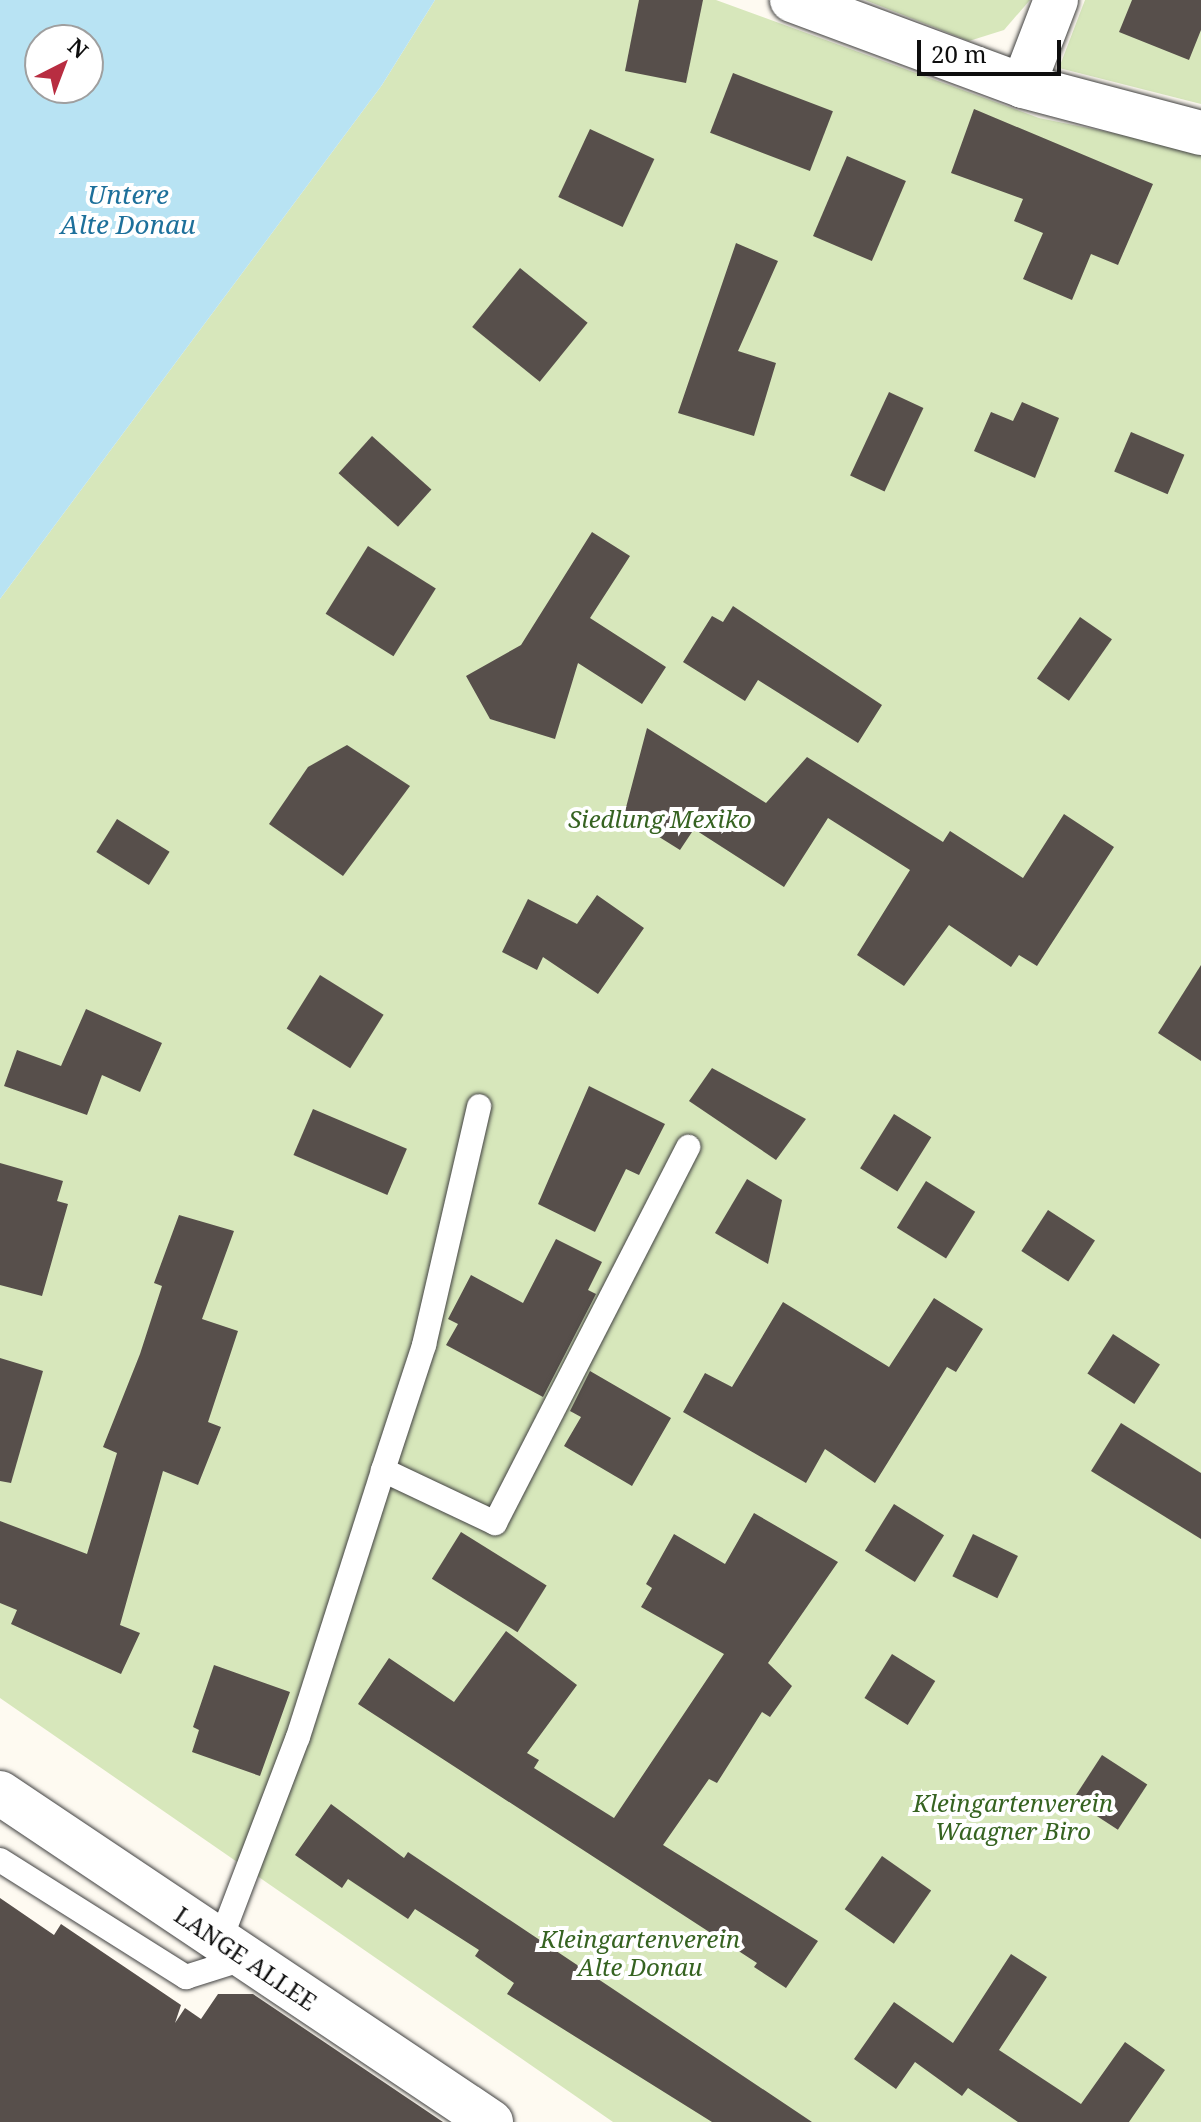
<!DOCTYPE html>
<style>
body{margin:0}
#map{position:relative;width:1201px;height:2122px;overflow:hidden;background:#fefaf1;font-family:"Noto Serif",serif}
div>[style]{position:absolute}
.green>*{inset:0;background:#d7e7bb}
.water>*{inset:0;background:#b8e3f3}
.building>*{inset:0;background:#574f4b;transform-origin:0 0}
.roads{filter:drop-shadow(0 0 2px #414141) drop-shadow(0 0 2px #414141)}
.service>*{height:24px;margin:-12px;padding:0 12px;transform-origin:12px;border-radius:12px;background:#fff}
.minor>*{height:44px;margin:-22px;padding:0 22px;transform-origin:22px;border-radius:22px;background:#fff}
span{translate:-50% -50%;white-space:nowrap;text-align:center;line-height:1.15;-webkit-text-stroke:8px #fff;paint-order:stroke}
.park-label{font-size:24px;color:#366321;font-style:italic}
.street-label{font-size:24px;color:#0e0e0e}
.water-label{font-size:26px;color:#1d709b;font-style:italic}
.north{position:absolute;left:24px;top:24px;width:80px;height:80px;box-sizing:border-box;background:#fff;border:2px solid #9f9f9f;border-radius:50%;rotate:42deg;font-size:22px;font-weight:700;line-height:32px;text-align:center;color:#0e0e0e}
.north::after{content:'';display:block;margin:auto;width:28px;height:36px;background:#b82d41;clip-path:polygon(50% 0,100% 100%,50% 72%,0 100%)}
.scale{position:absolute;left:917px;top:40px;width:144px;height:36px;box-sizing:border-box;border:4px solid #0e0e0e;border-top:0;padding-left:10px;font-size:24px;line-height:28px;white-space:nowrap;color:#0e0e0e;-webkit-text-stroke:6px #fff;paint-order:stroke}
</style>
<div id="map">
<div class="green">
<i style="clip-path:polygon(435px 0,716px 0,1039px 118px,1201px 151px,1201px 2122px,613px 2122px,0 1698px,0 599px,382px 85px)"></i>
<i style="clip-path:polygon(865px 0,1030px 0,1004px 30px,969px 41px)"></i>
<i style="clip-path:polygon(1085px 0,1201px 0,1201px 104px,1059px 68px)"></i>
</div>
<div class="water">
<i style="clip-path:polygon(evenodd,0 0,435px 0,382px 85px,0 599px,0 0,40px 40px,88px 40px,88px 88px,40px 88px,40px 40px)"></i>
</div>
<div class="building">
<i style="clip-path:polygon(639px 0,703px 0,686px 83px,625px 71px)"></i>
<i style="clip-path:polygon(1132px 0,1201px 0,1201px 30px,1189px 60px,1119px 32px)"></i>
<i style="left:733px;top:73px;width:107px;height:64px;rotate:21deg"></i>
<i style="clip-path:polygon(974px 109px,1153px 184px,1118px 265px,1091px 254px,1072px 300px,1023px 279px,1043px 233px,1014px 221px,1023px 199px,951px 173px)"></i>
<i style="left:590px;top:129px;width:71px;height:75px;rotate:25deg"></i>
<i style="left:847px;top:156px;width:64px;height:87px;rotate:23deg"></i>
<i style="clip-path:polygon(736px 243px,778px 261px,738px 351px,776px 363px,754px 436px,678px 413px)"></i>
<i style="left:520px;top:268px;width:87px;height:76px;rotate:39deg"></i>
<i style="left:889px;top:392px;width:38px;height:92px;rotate:25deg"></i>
<i style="clip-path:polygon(1022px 402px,1059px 418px,1035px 478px,974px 451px,991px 412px,1013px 421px)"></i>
<i style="left:1131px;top:432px;width:58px;height:43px;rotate:23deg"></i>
<i style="left:372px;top:436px;width:80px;height:50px;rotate:42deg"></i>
<i style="clip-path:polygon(592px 532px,630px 556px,590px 618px,666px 667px,642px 704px,578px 663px,555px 739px,490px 719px,466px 676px,521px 645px)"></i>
<i style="left:368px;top:546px;width:80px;height:80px;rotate:32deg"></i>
<i style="clip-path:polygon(733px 606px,882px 705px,858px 743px,758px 680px,745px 701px,683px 662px,712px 616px,723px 622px)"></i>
<i style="left:1080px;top:617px;width:39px;height:75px;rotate:35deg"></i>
<i style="clip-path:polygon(647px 728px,766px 803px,807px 757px,943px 842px,950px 831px,1023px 878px,1064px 814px,1114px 847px,1037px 966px,1019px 955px,1011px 967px,949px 925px,904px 986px,857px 955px,910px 870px,828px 818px,784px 887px,694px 829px,680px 850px,624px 815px)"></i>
<i style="clip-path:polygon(347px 745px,410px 786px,343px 876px,269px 824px,308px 767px)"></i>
<i style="left:117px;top:819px;width:62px;height:39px;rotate:32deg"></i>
<i style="clip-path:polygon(597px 895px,644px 928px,598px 994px,543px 957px,537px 970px,502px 952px,528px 899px,577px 924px)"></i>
<i style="clip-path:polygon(1201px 965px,1201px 1061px,1158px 1033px)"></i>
<i style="left:320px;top:975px;width:75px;height:63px;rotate:32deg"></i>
<i style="clip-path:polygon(86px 1009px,162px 1043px,140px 1092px,102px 1075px,87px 1115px,4px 1086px,17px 1050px,61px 1066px)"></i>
<i style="clip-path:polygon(712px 1068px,806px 1119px,776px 1160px,689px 1101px)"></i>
<i style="clip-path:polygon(589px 1086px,665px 1124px,639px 1175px,626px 1169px,595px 1232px,538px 1204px)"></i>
<i style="left:313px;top:1109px;width:102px;height:50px;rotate:23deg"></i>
<i style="left:894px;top:1114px;width:44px;height:64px;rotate:32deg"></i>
<i style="clip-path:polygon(0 1163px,63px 1181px,57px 1201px,68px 1204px,42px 1296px,0 1285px)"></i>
<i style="clip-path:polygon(747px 1179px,782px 1200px,768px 1264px,715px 1233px)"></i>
<i style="left:926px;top:1181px;width:58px;height:55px;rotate:32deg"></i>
<i style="left:1048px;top:1210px;width:56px;height:49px;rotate:33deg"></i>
<i style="clip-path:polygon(179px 1215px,234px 1231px,202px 1319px,238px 1331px,208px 1422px,221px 1427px,198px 1485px,163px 1471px,120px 1625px,140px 1633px,121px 1674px,11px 1624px,17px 1610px,0 1603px,0 1521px,87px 1554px,117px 1453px,103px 1447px,140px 1354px,162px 1286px,154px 1283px)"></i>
<i style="clip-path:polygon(556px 1239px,602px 1262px,588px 1290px,596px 1294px,543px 1397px,446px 1345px,458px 1324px,448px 1319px,471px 1275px,523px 1303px)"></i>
<i style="clip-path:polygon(934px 1298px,983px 1329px,956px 1372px,947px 1367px,875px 1483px,825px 1449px,806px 1483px,683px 1412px,705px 1373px,732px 1387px,783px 1302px,889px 1367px)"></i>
<i style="left:1113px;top:1334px;width:56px;height:47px;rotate:33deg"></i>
<i style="clip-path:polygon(0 1358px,43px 1371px,11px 1483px,0 1481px)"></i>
<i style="clip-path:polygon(590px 1371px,671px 1418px,632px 1486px,564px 1446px,581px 1417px,570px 1411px)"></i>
<i style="clip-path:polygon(1121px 1423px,1201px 1473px,1201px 1539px,1091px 1471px)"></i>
<i style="left:894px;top:1504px;width:59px;height:55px;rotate:32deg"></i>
<i style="clip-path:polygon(754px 1513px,838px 1562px,768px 1663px,792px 1686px,770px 1717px,762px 1712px,717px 1783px,709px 1779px,663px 1845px,818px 1941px,786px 1988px,754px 1967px,757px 1963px,358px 1704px,389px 1658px,454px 1702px,506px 1631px,577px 1685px,527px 1753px,539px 1760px,534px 1768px,614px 1818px,724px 1654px,641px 1607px,652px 1588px,646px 1584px,674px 1534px,725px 1564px)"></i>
<i style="left:461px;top:1532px;width:101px;height:55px;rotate:32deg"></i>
<i style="left:973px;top:1534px;width:50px;height:47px;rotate:26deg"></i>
<i style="left:892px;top:1654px;width:51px;height:52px;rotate:32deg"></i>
<i style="clip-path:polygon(214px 1665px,290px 1692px,260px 1776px,192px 1752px,199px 1730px,193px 1727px)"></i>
<i style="left:1102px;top:1755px;width:54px;height:54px;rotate:33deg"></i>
<i style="clip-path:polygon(331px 1804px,404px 1858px,408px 1852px,812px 2122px,712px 2122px,507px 1994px,514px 1983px,475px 1956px,479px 1950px,415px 1909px,408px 1919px,348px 1879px,342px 1888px,295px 1855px)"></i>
<i style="left:882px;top:1856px;width:60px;height:65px;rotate:35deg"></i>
<i style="clip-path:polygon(0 1898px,54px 1935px,61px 1924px,181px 2005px,175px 2023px,185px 2008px,201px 2019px,218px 1994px,253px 1994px,443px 2122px,0 2122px)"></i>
<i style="clip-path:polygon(1011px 1954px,1047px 1977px,999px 2050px,1081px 2104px,1125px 2042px,1165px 2070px,1129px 2122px,1018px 2122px,968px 2088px,962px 2096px,915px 2062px,896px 2089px,854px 2059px,894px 2002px,953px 2043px)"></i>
</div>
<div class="roads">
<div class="service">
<i style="left:383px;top:1470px;width:132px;rotate:-71.8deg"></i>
<i style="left:424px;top:1345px;width:245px;rotate:-77deg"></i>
<i style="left:0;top:1860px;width:220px;rotate:32.2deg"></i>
<i style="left:186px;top:1977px;width:63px;rotate:-17.6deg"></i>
<i style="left:220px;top:1941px;width:218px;rotate:-69.1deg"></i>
<i style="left:298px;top:1737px;width:280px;rotate:-72.3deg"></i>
<i style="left:383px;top:1470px;width:124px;rotate:25.3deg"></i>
<i style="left:495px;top:1523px;width:423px;rotate:-62.8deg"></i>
</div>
<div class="minor">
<i style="left:792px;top:0;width:246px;rotate:20.4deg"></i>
<i style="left:1023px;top:86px;width:184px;rotate:14.8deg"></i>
<i style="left:1023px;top:86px;width:92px;rotate:-69deg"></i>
<i style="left:0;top:1793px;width:591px;rotate:33.82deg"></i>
</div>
</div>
<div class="park-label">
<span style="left:660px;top:819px">Siedlung Mexiko</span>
<span style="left:1013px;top:1817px">Kleingartenverein<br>Waagner Biro</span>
<span style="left:640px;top:1953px">Kleingartenverein<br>Alte Donau</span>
</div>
<div class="street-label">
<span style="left:246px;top:1958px;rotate:34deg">LANGE ALLEE</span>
</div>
<div class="water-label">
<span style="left:128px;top:210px">Untere<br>Alte Donau</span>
</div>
<div class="north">N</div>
<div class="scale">20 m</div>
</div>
